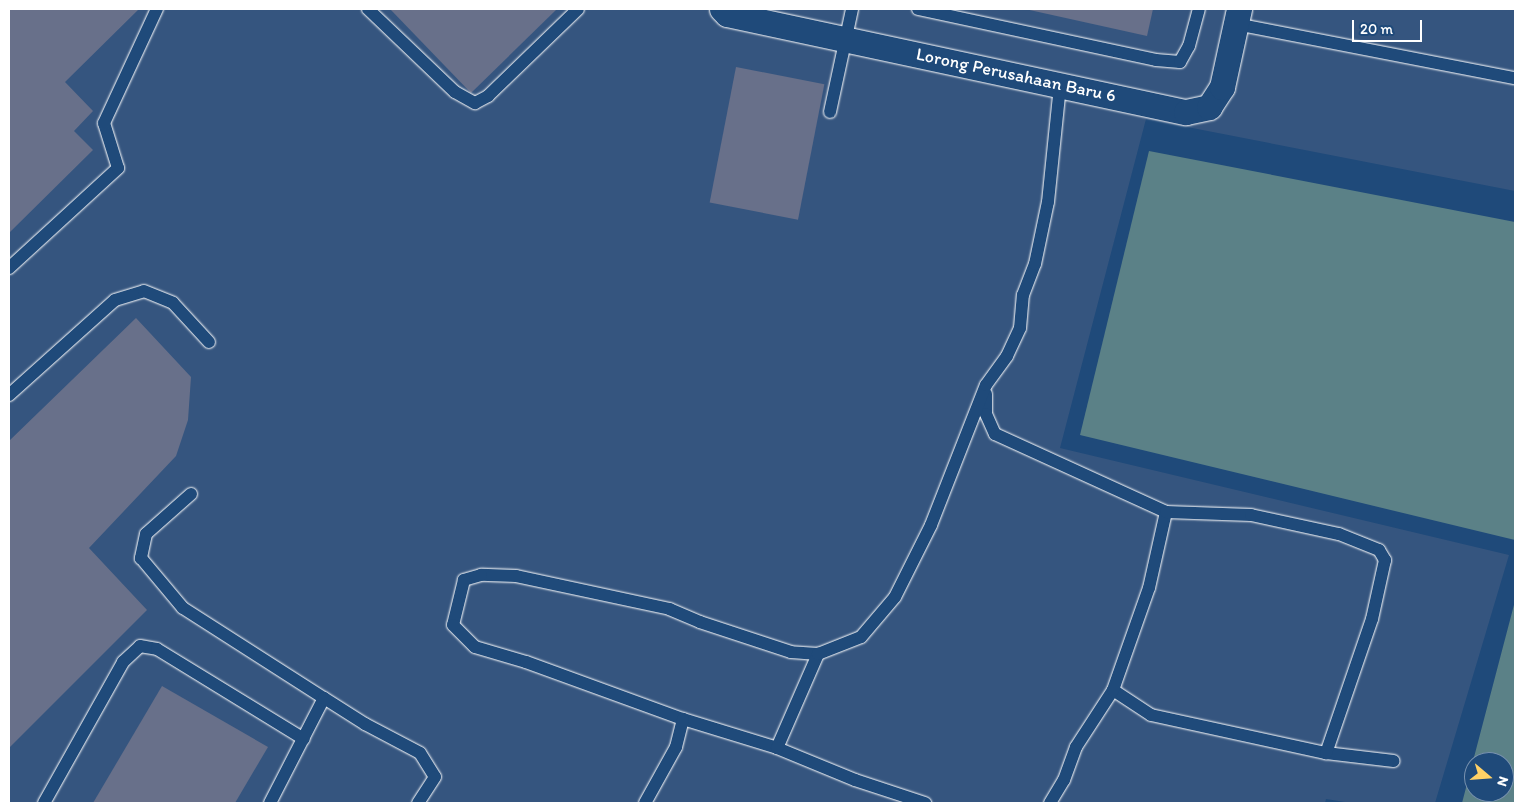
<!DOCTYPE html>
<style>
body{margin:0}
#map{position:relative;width:1524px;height:812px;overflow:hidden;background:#1f4a7a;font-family:Itim,sans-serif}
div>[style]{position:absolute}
.built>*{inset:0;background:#35557f}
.green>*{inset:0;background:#5b8187}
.building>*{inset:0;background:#68708a;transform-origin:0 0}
.roads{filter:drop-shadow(0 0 1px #fff) drop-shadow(0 0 1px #fff)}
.service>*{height:12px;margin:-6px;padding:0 6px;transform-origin:6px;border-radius:6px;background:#1f4a7a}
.minor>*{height:25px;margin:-12.5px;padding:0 12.5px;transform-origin:12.5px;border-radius:12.5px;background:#1f4a7a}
span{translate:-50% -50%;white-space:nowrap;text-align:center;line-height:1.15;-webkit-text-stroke:4.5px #1f4a7a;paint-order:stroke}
.street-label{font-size:18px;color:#fff}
.frame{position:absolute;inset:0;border:10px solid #fff;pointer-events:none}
.north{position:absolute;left:1464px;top:752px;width:50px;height:50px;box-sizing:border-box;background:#1f4a7a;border:1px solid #7992af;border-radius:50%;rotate:108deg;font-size:14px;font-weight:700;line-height:20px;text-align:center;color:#fff}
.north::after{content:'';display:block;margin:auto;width:18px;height:22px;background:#ffd166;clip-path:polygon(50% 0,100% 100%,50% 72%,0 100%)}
.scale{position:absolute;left:1352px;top:20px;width:70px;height:22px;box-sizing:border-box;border:2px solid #fff;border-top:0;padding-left:6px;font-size:15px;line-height:18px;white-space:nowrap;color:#fff;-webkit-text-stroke:4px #1f4a7a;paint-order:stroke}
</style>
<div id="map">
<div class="built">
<i style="clip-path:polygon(9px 9px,1515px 9px,1515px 191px,1146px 119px,1060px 448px,1509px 555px,1435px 803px,1351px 803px,1326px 799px,1325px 803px,9px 803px)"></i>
</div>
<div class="green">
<i style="clip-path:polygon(1149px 151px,1515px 222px,1515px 540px,1080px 435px)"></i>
<i style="clip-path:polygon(evenodd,1515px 601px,1515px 803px,1462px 803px,1515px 601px,1474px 762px,1504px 762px,1504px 792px,1474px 792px,1474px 762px)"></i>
</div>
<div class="building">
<i style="clip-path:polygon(11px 9px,139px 9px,65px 82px,93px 111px,74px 131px,93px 150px,9px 233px,9px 11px)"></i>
<i style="clip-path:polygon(390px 9px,557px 9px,471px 93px)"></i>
<i style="clip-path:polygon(1025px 9px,1153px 9px,1147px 36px)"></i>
<i style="left:736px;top:67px;width:90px;height:138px;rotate:11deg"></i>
<i style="clip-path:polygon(136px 318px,191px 377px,188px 420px,176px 456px,89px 548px,147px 610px,9px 748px,9px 441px)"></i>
<i style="clip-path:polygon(162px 686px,268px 747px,235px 803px,93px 803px)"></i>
</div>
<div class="roads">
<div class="service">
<i style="left:368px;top:9px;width:120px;rotate:43.7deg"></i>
<i style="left:455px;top:92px;width:23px;rotate:29deg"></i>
<i style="left:475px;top:103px;width:15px;rotate:-28deg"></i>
<i style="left:488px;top:96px;width:125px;rotate:-44deg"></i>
<i style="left:918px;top:9px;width:243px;rotate:12.1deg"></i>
<i style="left:1156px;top:60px;width:24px;rotate:5deg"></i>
<i style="left:1180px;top:62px;width:18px;rotate:-61deg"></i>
<i style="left:1189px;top:46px;width:38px;rotate:-75deg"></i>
<i style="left:1236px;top:24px;width:284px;rotate:11deg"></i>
<i style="left:830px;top:112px;width:105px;rotate:-77.9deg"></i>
<i style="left:9px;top:268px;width:148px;rotate:-42.5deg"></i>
<i style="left:118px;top:168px;width:47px;rotate:-107.3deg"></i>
<i style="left:104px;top:123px;width:126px;rotate:-65.1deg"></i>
<i style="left:986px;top:394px;width:20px;rotate:90deg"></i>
<i style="left:986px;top:414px;width:22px;rotate:66deg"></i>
<i style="left:995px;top:434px;width:188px;rotate:24.5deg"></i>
<i style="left:9px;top:395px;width:142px;rotate:-41.9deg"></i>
<i style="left:115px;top:300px;width:30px;rotate:-17deg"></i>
<i style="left:144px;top:291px;width:31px;rotate:22deg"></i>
<i style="left:173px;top:303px;width:53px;rotate:47.3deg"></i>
<i style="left:191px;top:494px;width:60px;rotate:138.4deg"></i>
<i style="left:146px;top:534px;width:25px;rotate:102deg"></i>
<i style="left:141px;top:558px;width:65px;rotate:50deg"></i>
<i style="left:183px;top:608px;width:167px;rotate:32.6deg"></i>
<i style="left:818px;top:654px;width:27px;rotate:-176deg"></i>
<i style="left:791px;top:652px;width:96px;rotate:-161.8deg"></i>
<i style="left:700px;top:622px;width:33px;rotate:-157deg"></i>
<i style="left:670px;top:609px;width:157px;rotate:-167.9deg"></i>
<i style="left:516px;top:576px;width:35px;rotate:-178deg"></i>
<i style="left:481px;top:575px;width:18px;rotate:164deg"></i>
<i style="left:464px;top:580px;width:46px;rotate:103.7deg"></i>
<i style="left:453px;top:625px;width:31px;rotate:45deg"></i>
<i style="left:475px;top:647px;width:53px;rotate:16.4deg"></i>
<i style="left:526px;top:662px;width:167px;rotate:20deg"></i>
<i style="left:683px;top:719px;width:98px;rotate:17.1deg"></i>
<i style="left:777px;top:748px;width:84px;rotate:22.3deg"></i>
<i style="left:855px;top:780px;width:74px;rotate:18.2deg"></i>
<i style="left:1113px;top:690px;width:45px;rotate:33.3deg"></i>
<i style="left:1151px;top:715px;width:179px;rotate:12.3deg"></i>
<i style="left:1326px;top:753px;width:68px;rotate:6.7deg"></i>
<i style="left:777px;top:748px;width:103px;rotate:-66.4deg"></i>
<i style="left:818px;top:654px;width:46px;rotate:-21.6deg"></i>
<i style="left:861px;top:637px;width:52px;rotate:-49.6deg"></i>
<i style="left:895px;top:597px;width:80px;rotate:-63.4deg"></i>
<i style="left:931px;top:525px;width:150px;rotate:-68.6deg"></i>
<i style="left:986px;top:385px;width:36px;rotate:-54deg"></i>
<i style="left:1007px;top:356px;width:31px;rotate:-65deg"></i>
<i style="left:1020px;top:328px;width:33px;rotate:-85deg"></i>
<i style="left:1023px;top:295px;width:33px;rotate:-69deg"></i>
<i style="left:1035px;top:264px;width:63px;rotate:-78.2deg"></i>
<i style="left:1048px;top:202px;width:118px;rotate:-84.1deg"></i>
<i style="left:44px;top:803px;width:162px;rotate:-60.7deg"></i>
<i style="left:123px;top:662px;width:23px;rotate:-43deg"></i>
<i style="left:140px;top:646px;width:17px;rotate:10deg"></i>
<i style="left:157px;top:649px;width:172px;rotate:31.5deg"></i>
<i style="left:270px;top:803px;width:118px;rotate:-62.8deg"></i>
<i style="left:324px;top:698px;width:49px;rotate:32.4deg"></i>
<i style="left:365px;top:724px;width:62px;rotate:27.8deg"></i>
<i style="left:420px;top:753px;width:28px;rotate:58deg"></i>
<i style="left:435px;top:777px;width:31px;rotate:123deg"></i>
<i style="left:645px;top:803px;width:64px;rotate:-61deg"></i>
<i style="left:676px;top:747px;width:29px;rotate:-76deg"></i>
<i style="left:1050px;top:803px;width:27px;rotate:-59deg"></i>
<i style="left:1064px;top:780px;width:35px;rotate:-70deg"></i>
<i style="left:1076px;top:747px;width:68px;rotate:-57deg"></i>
<i style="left:1113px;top:690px;width:108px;rotate:-70.6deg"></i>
<i style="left:1149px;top:588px;width:78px;rotate:-77.4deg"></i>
<i style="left:1166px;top:512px;width:85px;rotate:2deg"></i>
<i style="left:1251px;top:515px;width:90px;rotate:12.2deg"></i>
<i style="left:1339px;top:534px;width:43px;rotate:21.8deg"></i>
<i style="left:1379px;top:550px;width:12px;rotate:59deg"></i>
<i style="left:1385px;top:560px;width:60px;rotate:102.4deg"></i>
<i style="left:1372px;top:619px;width:142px;rotate:108.9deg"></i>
</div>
<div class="minor">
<i style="left:722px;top:9px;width:7px;rotate:45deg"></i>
<i style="left:727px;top:14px;width:469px;rotate:12.1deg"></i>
<i style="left:1186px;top:112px;width:24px;rotate:-12deg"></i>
<i style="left:1209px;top:107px;width:24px;rotate:-57deg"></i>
<i style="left:1222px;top:87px;width:80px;rotate:-77.7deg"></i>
</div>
</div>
<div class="street-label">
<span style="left:1016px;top:75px;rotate:12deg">Lorong Perusahaan Baru 6</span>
</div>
<div class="frame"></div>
<div class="north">N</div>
<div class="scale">20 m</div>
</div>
